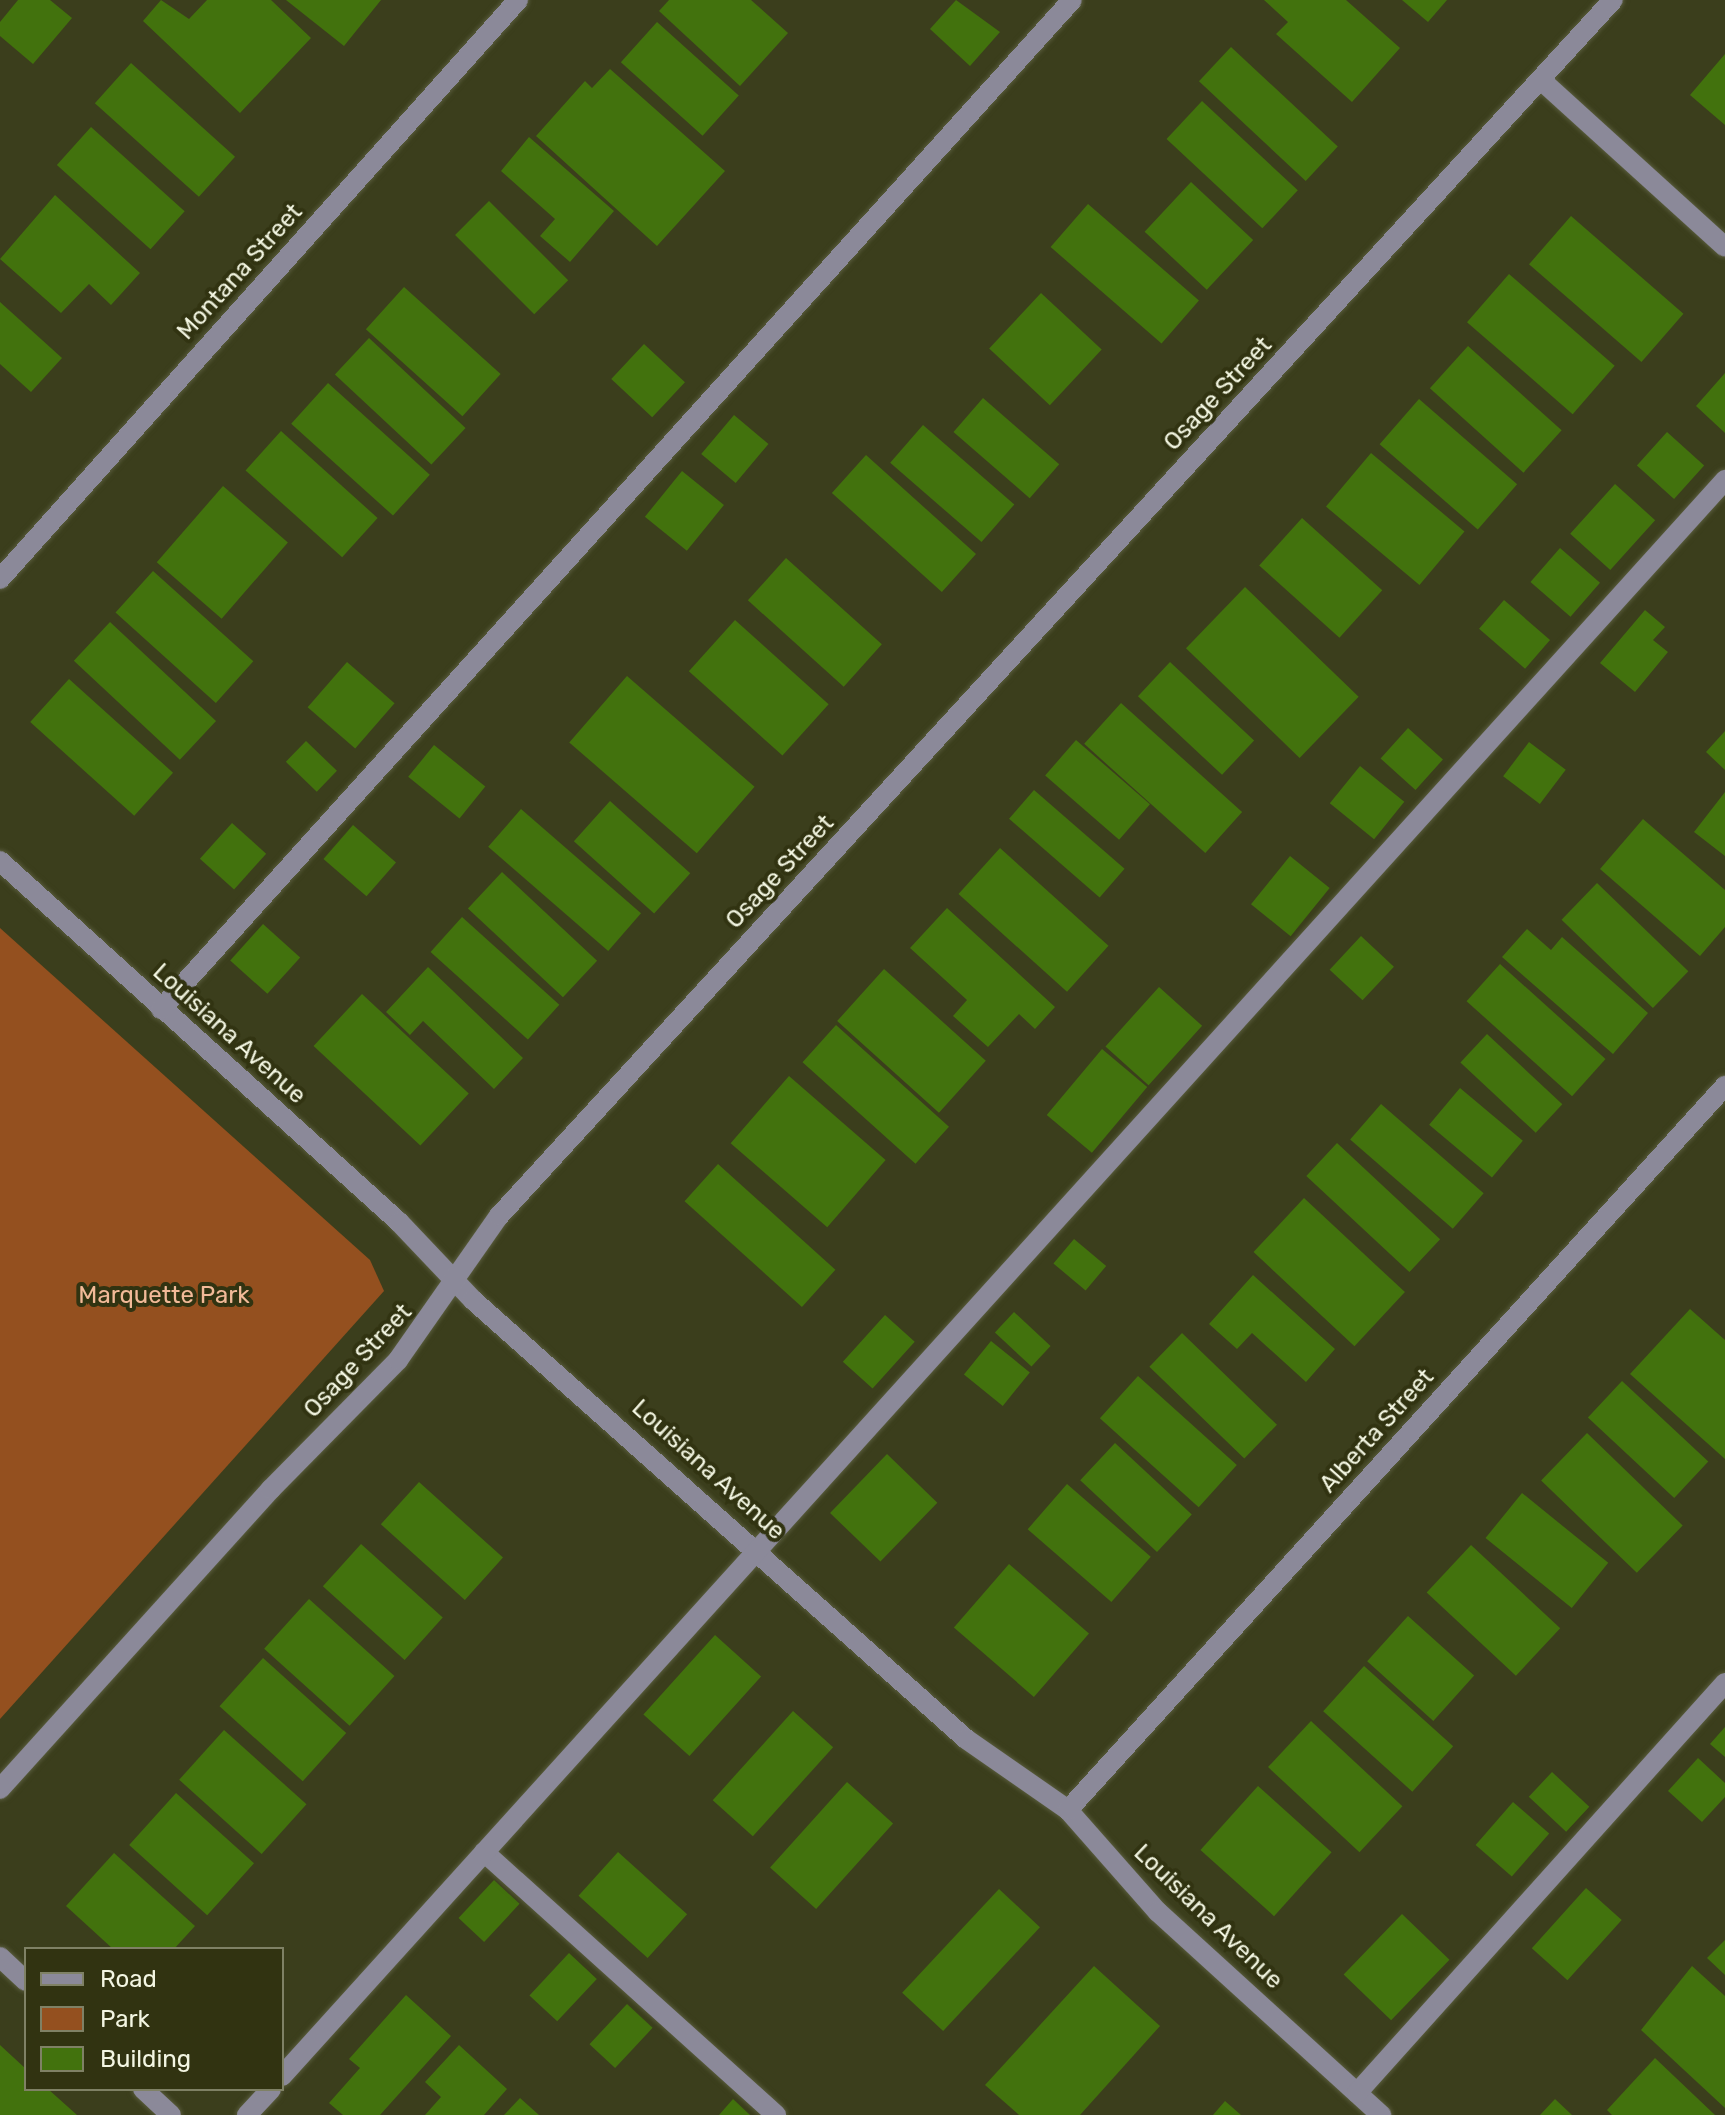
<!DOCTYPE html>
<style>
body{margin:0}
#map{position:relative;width:1725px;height:2115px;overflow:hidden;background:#3b3e1c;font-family:Rubik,sans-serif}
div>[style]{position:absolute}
.green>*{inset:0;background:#94501f}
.building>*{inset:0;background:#42720d;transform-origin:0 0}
.roads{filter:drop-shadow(0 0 2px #585b3c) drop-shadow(0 0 2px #585b3c)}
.minor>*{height:20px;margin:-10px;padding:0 10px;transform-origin:10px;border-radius:10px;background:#8b8999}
span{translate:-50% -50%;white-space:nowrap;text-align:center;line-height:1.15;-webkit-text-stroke:8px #313311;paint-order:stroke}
.street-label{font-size:24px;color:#f3f6e2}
.park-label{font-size:24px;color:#f2ba98}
.legend{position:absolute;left:24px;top:1947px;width:260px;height:144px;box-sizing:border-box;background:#313311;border:2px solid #7f8165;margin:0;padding:10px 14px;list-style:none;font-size:24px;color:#f3f6e2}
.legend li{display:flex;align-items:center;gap:16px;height:40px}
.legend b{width:40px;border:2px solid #7f8165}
</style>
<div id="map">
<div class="green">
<i style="clip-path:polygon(0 928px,370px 1260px,384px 1291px,0 1719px)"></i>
</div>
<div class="building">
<i style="clip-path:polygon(18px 0,50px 0,72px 18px,33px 64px,0 36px,0 22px)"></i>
<i style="clip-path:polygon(161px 0,189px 19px,207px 0,271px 0,311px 38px,240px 113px,143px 21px)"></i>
<i style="clip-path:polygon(286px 0,381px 0,344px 46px)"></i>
<i style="clip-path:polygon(669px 0,751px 0,788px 33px,740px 86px,659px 11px)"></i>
<i style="clip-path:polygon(956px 0,1000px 32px,970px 66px,930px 29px)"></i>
<i style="clip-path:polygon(1264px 0,1346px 0,1400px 48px,1352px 102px,1276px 34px,1288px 22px)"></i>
<i style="clip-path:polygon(1402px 0,1447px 0,1428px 22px)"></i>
<i style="left:657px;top:22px;width:110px;height:54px;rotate:42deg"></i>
<i style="left:1231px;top:47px;width:146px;height:47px;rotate:43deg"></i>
<i style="clip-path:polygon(1725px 54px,1725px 125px,1690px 95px)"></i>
<i style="left:131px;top:63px;width:140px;height:54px;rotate:42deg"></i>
<i style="clip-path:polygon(610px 69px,725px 171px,657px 246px,536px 136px,585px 81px,592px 88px)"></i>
<i style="left:1202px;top:101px;width:131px;height:52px;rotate:43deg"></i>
<i style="left:91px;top:127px;width:126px;height:51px;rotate:42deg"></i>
<i style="clip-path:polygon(529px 137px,614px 211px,570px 262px,540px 236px,555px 219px,501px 171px)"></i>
<i style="left:1191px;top:182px;width:85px;height:68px;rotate:43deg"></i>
<i style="clip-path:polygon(55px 195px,140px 273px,111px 305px,89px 284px,61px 313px,0 259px)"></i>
<i style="left:489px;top:201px;width:112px;height:48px;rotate:45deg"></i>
<i style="left:1088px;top:204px;width:147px;height:57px;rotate:41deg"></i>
<i style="left:1571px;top:216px;width:149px;height:64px;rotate:41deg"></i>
<i style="left:1509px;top:274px;width:140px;height:64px;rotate:41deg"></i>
<i style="left:404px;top:287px;width:130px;height:57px;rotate:42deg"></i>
<i style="left:1041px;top:293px;width:83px;height:76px;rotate:43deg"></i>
<i style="clip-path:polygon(0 302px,62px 358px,31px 392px,0 364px)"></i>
<i style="left:369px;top:338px;width:132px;height:50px;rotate:43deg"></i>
<i style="left:644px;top:344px;width:56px;height:48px;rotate:43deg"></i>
<i style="left:1468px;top:346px;width:126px;height:57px;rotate:42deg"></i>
<i style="clip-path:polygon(1725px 373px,1725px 433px,1696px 406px)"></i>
<i style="left:328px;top:383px;width:137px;height:55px;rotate:42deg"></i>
<i style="left:983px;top:398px;width:101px;height:45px;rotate:41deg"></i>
<i style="left:1419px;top:399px;width:130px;height:60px;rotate:41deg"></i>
<i style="left:734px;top:415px;width:45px;height:51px;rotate:40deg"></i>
<i style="left:923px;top:425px;width:121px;height:50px;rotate:41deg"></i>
<i style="left:281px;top:431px;width:130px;height:53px;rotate:42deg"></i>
<i style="left:1667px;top:432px;width:50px;height:45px;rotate:42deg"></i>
<i style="left:1371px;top:453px;width:122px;height:70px;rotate:40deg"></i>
<i style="left:866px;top:455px;width:148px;height:51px;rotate:42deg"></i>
<i style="left:682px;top:471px;width:54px;height:59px;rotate:39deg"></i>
<i style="left:1615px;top:484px;width:54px;height:67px;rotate:42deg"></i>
<i style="left:223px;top:486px;width:86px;height:101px;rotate:41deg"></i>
<i style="left:1302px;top:518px;width:108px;height:64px;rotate:42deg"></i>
<i style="left:1560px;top:548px;width:53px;height:45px;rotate:41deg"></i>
<i style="left:786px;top:558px;width:129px;height:57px;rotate:42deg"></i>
<i style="left:153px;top:571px;width:135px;height:56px;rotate:42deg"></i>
<i style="left:1245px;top:587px;width:158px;height:85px;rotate:44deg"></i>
<i style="left:1504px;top:600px;width:61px;height:38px;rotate:41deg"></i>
<i style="clip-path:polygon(1645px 610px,1665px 627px,1653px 640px,1668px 652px,1635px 692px,1600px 663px)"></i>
<i style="left:735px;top:620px;width:126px;height:69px;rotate:42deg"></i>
<i style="left:110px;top:622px;width:145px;height:53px;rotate:43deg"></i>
<i style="left:347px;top:662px;width:63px;height:60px;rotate:41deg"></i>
<i style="left:1170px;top:662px;width:115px;height:47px;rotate:43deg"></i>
<i style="left:627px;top:676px;width:169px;height:88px;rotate:41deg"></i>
<i style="left:69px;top:679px;width:140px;height:58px;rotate:42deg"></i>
<i style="left:1121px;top:703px;width:163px;height:55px;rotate:42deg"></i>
<i style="left:1408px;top:728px;width:47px;height:41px;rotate:42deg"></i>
<i style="clip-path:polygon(1725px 731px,1725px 770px,1706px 752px)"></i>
<i style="left:1076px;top:740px;width:98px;height:47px;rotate:41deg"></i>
<i style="left:306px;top:741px;width:43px;height:29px;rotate:44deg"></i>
<i style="left:1529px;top:742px;width:46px;height:43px;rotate:37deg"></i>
<i style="left:434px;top:745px;width:66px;height:41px;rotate:39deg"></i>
<i style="left:1360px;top:766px;width:57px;height:48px;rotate:39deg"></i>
<i style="left:1034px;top:790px;width:120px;height:38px;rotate:41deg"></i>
<i style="clip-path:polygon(1725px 792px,1725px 856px,1694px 832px)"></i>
<i style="left:610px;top:801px;width:108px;height:54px;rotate:42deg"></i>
<i style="left:521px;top:809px;width:159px;height:50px;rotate:41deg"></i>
<i style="clip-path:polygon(1643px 819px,1725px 890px,1725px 927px,1700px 956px,1600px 869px)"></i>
<i style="left:232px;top:823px;width:46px;height:48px;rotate:42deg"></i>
<i style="left:353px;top:825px;width:57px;height:45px;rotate:41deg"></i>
<i style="left:1000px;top:848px;width:146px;height:62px;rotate:42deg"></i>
<i style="left:1290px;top:856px;width:51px;height:62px;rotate:39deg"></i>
<i style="left:502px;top:872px;width:130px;height:50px;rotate:43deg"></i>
<i style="left:1597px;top:883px;width:127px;height:51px;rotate:44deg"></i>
<i style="clip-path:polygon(947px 908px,1055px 1007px,1035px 1029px,1019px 1014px,988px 1047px,953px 1016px,967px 1000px,910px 948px)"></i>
<i style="left:462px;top:917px;width:131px;height:47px;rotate:42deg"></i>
<i style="left:263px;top:924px;width:50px;height:49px;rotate:42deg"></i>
<i style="clip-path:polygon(1527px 929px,1551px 950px,1562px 937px,1648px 1013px,1613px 1054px,1502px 957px)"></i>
<i style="left:1361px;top:936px;width:45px;height:46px;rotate:43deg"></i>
<i style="left:1500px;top:964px;width:142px;height:50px;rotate:42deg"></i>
<i style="clip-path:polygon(428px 967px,523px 1058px,494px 1089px,423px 1021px,410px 1035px,386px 1012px)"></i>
<i style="left:884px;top:969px;width:137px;height:70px;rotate:42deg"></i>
<i style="left:1159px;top:987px;width:58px;height:80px;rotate:42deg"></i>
<i style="left:362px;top:994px;width:146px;height:71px;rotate:43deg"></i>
<i style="left:836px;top:1025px;width:152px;height:50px;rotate:42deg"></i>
<i style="left:1487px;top:1034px;width:103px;height:39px;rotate:43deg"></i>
<i style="left:1102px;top:1049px;width:59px;height:86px;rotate:40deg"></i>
<i style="left:789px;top:1076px;width:128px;height:89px;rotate:41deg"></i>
<i style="left:1460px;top:1088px;width:82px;height:48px;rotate:40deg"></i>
<i style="left:1381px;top:1104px;width:136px;height:47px;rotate:41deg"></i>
<i style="left:1337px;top:1143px;width:141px;height:45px;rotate:43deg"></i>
<i style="left:718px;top:1164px;width:158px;height:50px;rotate:42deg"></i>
<i style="left:1304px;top:1198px;width:138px;height:74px;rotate:43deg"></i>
<i style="left:1074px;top:1239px;width:42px;height:32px;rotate:40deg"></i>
<i style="clip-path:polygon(1253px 1275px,1335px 1349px,1306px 1382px,1252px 1333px,1237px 1349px,1209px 1324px)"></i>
<i style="clip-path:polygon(1690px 1309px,1725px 1340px,1725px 1459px,1630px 1374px)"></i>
<i style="left:1014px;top:1312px;width:50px;height:28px;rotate:43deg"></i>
<i style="left:885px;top:1315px;width:40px;height:63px;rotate:42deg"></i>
<i style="left:1182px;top:1333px;width:132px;height:47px;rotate:44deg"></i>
<i style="left:991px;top:1341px;width:50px;height:43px;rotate:39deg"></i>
<i style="left:1138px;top:1376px;width:133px;height:57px;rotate:42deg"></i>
<i style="left:1622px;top:1381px;width:118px;height:50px;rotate:43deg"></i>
<i style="left:1587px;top:1433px;width:133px;height:66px;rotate:44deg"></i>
<i style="left:1115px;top:1443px;width:105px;height:51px;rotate:43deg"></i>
<i style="left:887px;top:1454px;width:70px;height:82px;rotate:44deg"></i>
<i style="left:419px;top:1482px;width:113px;height:57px;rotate:42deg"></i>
<i style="left:1067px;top:1484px;width:111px;height:60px;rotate:41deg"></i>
<i style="left:1522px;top:1493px;width:111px;height:58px;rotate:39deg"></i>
<i style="left:361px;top:1544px;width:110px;height:57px;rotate:42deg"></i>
<i style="left:1471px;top:1545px;width:122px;height:65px;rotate:43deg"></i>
<i style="left:1009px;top:1564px;width:106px;height:84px;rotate:41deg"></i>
<i style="left:309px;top:1599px;width:115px;height:67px;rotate:42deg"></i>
<i style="left:1408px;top:1616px;width:89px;height:61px;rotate:42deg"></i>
<i style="left:715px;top:1635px;width:62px;height:107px;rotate:42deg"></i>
<i style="left:263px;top:1658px;width:112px;height:65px;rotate:42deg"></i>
<i style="left:1364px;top:1666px;width:120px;height:61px;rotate:42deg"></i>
<i style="left:793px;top:1711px;width:54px;height:120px;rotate:42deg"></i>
<i style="left:1311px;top:1721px;width:125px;height:63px;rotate:43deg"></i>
<i style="clip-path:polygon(1725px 1727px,1725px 1757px,1710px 1744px)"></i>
<i style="left:224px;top:1730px;width:111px;height:67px;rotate:42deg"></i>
<i style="clip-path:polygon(1698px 1758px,1725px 1783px,1725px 1797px,1702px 1822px,1668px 1791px)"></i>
<i style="left:1552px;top:1772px;width:51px;height:34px;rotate:43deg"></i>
<i style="left:847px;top:1782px;width:62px;height:115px;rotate:42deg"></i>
<i style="left:1258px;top:1786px;width:99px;height:86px;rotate:42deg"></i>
<i style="left:176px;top:1793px;width:105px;height:70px;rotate:42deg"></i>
<i style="left:1513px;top:1802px;width:48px;height:57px;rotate:41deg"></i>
<i style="left:618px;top:1852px;width:93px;height:59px;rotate:42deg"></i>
<i style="clip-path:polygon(114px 1853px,195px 1926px,174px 1949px,113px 1949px,66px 1906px)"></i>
<i style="left:494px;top:1880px;width:35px;height:52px;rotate:43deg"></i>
<i style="left:1586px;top:1888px;width:48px;height:81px;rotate:42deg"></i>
<i style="left:999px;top:1889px;width:56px;height:142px;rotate:43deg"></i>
<i style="left:1402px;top:1914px;width:66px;height:84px;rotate:44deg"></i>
<i style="clip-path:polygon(1725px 1940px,1725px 1975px,1707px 1958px)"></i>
<i style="left:569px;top:1953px;width:38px;height:58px;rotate:43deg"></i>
<i style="clip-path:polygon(1094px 1966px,1160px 2026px,1080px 2115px,1019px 2115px,985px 2085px)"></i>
<i style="clip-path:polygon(1692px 1966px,1725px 1996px,1725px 2108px,1641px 2030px)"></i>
<i style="clip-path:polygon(406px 1995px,451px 2036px,380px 2115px,343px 2115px,329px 2103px,360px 2068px,349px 2059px)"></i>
<i style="left:627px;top:2004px;width:35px;height:55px;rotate:43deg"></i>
<i style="clip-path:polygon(0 2045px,26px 2069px,26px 2089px,48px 2089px,77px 2115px,0 2115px)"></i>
<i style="clip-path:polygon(459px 2045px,507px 2089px,484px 2115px,425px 2115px,441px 2097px,425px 2082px)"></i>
<i style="clip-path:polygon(1655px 2058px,1715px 2115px,1612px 2115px,1607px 2110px)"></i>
<i style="clip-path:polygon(520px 2098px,539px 2115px,504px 2115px)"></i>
<i style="clip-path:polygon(733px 2099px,750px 2115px,719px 2115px)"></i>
<i style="clip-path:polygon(1555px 2099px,1572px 2115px,1540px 2115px)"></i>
<i style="clip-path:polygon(1225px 2101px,1241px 2115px,1213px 2115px)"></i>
</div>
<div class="roads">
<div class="minor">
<i style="left:1541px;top:80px;width:248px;rotate:42.2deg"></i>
<i style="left:0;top:579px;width:777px;rotate:-48.18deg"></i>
<i style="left:0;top:861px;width:538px;rotate:42.14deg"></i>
<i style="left:399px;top:1222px;width:108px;rotate:46.5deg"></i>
<i style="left:473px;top:1300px;width:660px;rotate:41.68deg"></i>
<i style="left:966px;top:1739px;width:124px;rotate:34.8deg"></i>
<i style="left:1068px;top:1810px;width:136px;rotate:48.6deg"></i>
<i style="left:1158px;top:1912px;width:302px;rotate:42.3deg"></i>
<i style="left:161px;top:1009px;width:1359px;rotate:-47.92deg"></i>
<i style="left:0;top:1789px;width:404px;rotate:-47.9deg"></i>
<i style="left:271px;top:1489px;width:181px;rotate:-45.4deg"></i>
<i style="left:398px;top:1360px;width:176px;rotate:-55deg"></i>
<i style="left:499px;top:1216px;width:1649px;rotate:-47.51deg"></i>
<i style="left:1068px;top:1810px;width:978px;rotate:-47.78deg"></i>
<i style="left:484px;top:1852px;width:393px;rotate:42deg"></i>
<i style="left:0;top:1957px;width:35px;rotate:43deg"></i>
<i style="left:282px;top:2076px;width:2152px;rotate:-47.88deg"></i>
<i style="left:143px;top:2089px;width:38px;rotate:43deg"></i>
<i style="left:1357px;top:2093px;width:551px;rotate:-48.09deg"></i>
<i style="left:247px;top:2115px;width:35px;rotate:-47deg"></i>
</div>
</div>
<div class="street-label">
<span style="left:240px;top:272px;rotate:-48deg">Montana Street</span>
<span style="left:1218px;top:394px;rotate:-47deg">Osage Street</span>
<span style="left:780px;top:872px;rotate:-47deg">Osage Street</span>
<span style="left:229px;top:1034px;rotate:42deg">Louisiana Avenue</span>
<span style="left:358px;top:1361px;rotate:-47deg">Osage Street</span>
<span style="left:1377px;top:1431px;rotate:-48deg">Alberta Street</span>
<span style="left:708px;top:1470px;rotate:42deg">Louisiana Avenue</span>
<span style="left:1208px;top:1917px;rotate:44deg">Louisiana Avenue</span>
</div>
<div class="park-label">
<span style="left:164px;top:1296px">Marquette Park</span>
</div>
<ul class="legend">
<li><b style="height:10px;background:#8b8999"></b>Road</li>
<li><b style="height:22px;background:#94501f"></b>Park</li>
<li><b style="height:22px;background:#42720d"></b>Building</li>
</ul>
</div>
